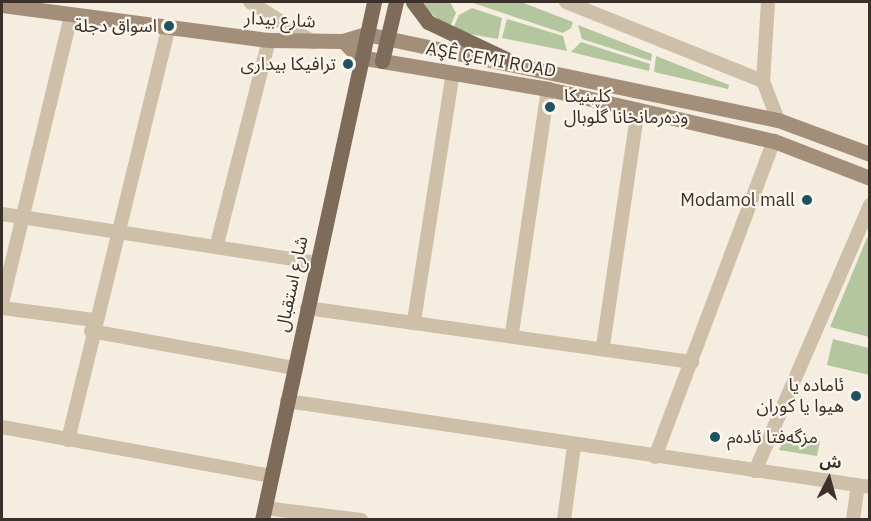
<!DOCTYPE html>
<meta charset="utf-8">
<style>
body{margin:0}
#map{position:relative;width:871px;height:521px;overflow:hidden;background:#f5eddf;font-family:"IBM Plex Sans","Noto Sans Arabic",sans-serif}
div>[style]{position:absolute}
.green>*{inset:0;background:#b3c69d}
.minor>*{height:14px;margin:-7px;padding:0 7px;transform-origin:7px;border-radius:7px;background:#cebfa9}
.secondary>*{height:15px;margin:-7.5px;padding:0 7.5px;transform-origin:7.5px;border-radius:7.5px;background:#a38e7a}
.primary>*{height:15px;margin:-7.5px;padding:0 7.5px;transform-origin:7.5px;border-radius:7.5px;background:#7e6b5a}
.dots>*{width:16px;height:16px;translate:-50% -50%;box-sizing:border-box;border:3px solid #fcf6ec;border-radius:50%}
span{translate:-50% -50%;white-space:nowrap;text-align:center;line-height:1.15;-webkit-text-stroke:4.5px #fcf6ec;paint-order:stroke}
.street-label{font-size:18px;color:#3b312a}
.poi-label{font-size:18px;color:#3b312a}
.right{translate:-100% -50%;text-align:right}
.left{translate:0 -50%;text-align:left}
.frame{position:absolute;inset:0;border:3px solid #3b312a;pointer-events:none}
.north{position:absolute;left:799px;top:449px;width:60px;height:60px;-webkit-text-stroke:4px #fcf6ec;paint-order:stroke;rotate:6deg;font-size:16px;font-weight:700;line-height:24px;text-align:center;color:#3b312a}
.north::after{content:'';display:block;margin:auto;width:21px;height:27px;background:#3b312a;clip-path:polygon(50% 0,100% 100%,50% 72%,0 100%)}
</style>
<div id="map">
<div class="green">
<i style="clip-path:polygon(419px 2px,450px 2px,456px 13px,449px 29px)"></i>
<i style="clip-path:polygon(521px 2px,573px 22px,571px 28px,563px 33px,473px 3px)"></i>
<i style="clip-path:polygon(472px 8px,502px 18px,498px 39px,452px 31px,459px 15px)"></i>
<i style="clip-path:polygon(507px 19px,563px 36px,567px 51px,502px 38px)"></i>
<i style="clip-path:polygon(578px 25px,652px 54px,651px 61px,582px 39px)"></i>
<i style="clip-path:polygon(581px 42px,650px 64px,649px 71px,571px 52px)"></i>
<i style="clip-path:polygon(656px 56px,729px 85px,728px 89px,654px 72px)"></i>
<i style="clip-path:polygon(867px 238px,870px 238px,869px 337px,830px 327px)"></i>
<i style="clip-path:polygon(833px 339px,869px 348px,869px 375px,827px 365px)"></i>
<i style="clip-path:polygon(786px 434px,820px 441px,817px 456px,779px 450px)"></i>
</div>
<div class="minor">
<i style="left:250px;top:2px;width:75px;rotate:32.4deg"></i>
<i style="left:566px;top:2px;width:212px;rotate:21.9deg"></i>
<i style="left:768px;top:2px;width:79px;rotate:93.6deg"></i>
<i style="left:763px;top:81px;width:42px;rotate:69deg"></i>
<i style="left:2px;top:214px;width:319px;rotate:8.8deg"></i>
<i style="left:217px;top:244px;width:211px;rotate:-75.7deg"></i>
<i style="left:2px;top:303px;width:296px;rotate:-76.5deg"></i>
<i style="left:2px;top:308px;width:93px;rotate:7.4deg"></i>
<i style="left:307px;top:308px;width:389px;rotate:8deg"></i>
<i style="left:414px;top:321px;width:251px;rotate:-81.1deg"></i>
<i style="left:91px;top:331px;width:206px;rotate:10.3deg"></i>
<i style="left:512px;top:333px;width:247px;rotate:-81.6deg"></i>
<i style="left:603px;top:346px;width:239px;rotate:-81.6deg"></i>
<i style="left:287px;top:401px;width:589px;rotate:8.39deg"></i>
<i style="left:2px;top:427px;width:273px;rotate:10.3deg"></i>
<i style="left:68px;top:440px;width:422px;rotate:-76.3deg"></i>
<i style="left:655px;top:457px;width:338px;rotate:-69.4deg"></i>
<i style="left:755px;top:471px;width:290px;rotate:-66.6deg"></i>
<i style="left:265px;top:508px;width:97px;rotate:7.1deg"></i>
<i style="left:564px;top:520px;width:75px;rotate:-82.3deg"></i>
<i style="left:853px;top:520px;width:34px;rotate:-82deg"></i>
</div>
<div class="secondary">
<i style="left:2px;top:5px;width:269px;rotate:7.5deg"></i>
<i style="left:269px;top:40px;width:74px;rotate:0.8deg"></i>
<i style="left:343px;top:41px;width:24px;rotate:-17deg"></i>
<i style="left:366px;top:34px;width:421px;rotate:11.8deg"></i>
<i style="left:778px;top:120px;width:98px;rotate:20.3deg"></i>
<i style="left:343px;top:41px;width:23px;rotate:45deg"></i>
<i style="left:359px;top:57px;width:192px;rotate:9.6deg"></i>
<i style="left:548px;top:89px;width:232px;rotate:13deg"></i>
<i style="left:774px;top:141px;width:103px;rotate:21.1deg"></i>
</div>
<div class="primary">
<i style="left:413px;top:2px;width:25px;rotate:53deg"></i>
<i style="left:428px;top:22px;width:86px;rotate:25.4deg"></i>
<i style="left:382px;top:61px;width:61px;rotate:-76.7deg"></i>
<i style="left:262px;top:520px;width:530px;rotate:-77.8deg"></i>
</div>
<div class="dots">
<i style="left:169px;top:26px;background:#1b5361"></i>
<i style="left:348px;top:64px;background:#1b5361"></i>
<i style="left:550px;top:107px;background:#1b5361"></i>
<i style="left:807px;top:200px;background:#1b5361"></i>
<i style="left:856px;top:396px;background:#1b5361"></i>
<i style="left:715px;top:437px;background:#1b5361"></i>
</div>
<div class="street-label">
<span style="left:280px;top:20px;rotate:3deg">شارع بيدار</span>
<span style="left:491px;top:60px;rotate:10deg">AŞÊ ÇEMI ROAD</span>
<span style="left:292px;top:284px;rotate:-78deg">شارع استقبال</span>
</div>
<div class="poi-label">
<span class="right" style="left:157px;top:26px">اسواق دجلة</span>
<span class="right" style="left:336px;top:64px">ترافيكا بيدارى</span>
<span class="left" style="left:564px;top:107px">کلینیکا<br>ودەرمانخانا گڵوبال</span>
<span class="right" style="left:795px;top:200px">Modamol mall</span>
<span class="right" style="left:844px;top:396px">ئاماده یا<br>هیوا یا کوران</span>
<span class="left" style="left:727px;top:437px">مزگەفتا ئادەم</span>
</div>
<div class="frame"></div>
<div class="north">ش</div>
</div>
